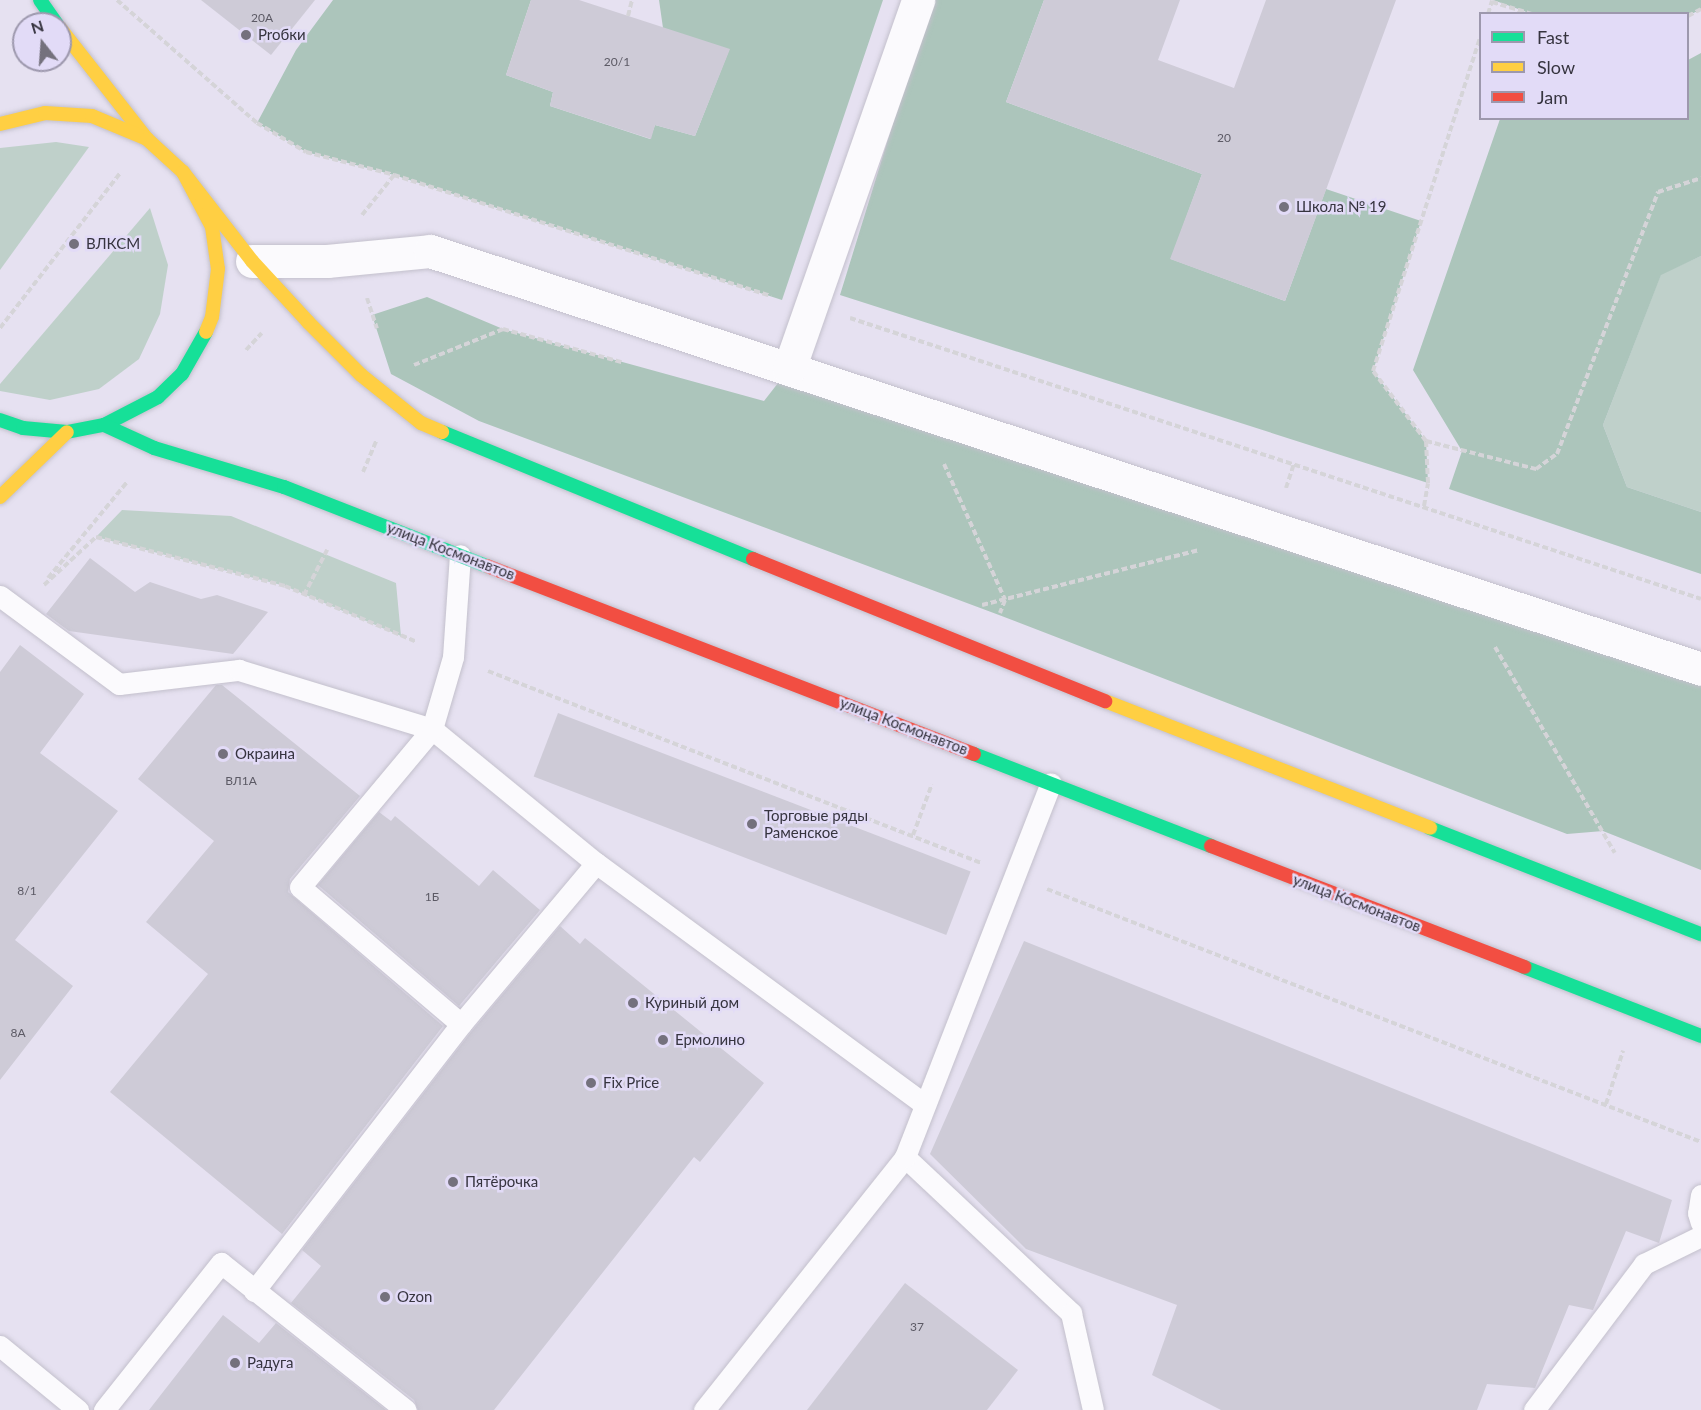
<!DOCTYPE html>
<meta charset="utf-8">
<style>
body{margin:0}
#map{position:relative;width:1701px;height:1410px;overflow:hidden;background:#e6e1f1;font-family:Lato,sans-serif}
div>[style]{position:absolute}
.green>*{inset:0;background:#bfd0ca}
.forest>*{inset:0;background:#acc5bb}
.building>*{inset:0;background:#cecbd7;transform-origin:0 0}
.path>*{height:4px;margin-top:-2px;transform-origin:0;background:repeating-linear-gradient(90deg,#d5d4d8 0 6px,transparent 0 9px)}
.roads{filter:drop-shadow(0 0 2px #c3c0cc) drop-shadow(0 0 2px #c3c0cc)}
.lane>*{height:21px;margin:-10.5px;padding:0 10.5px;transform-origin:10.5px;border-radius:10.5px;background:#fbfafd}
.street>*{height:33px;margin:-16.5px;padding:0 16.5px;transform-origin:16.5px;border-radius:16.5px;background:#fbfafd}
.fast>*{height:14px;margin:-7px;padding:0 7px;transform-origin:7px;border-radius:7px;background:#16e098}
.slow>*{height:14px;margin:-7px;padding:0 7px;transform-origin:7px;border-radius:7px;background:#ffcf43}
.jam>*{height:14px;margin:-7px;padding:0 7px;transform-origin:7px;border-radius:7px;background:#f24e42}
.dots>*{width:16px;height:16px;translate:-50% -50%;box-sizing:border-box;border:3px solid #e2dbf7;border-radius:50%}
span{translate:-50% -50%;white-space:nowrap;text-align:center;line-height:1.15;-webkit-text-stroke:5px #e2dbf7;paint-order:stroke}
.number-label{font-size:12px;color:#5c5a65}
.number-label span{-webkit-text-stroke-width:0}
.poi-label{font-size:15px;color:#36343f}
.left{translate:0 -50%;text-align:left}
.street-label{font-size:15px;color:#36343f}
.legend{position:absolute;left:1479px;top:12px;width:210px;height:108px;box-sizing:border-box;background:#e2dbf7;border:2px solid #9d98ad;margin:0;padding:8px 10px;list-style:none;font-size:18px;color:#36343f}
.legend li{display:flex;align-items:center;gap:12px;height:30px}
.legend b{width:30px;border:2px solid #9d98ad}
.north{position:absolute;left:12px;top:12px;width:60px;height:60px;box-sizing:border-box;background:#e2dbf7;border:2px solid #9d98ad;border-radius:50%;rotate:343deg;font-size:16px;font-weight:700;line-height:24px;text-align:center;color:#36343f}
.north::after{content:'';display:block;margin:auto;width:21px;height:27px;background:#74717d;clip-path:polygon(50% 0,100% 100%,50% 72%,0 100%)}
</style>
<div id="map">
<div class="green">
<i style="clip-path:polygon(56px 142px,89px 147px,0 270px,0 148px)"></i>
<i style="clip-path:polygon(150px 208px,168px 265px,160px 314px,139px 359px,99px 389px,50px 400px,0 391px,0 384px)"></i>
<i style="clip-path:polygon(1701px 256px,1701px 512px,1627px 487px,1603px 425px,1661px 274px)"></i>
<i style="clip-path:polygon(122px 510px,231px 516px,396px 583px,401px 636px,285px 586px,96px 537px)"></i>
</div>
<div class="forest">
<i style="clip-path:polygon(333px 0,531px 0,506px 75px,553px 92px,550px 106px,650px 139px,655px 125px,695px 136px,729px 50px,663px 28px,659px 0,883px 0,782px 300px,394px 175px,306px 152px,257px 123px,296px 50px)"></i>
<i style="clip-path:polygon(931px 0,1044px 0,1006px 102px,1202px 174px,1171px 259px,1285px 301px,1326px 189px,1421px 221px,1373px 371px,1426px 441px,1428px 483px,840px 295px)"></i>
<i style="clip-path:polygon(1493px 0,1701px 0,1701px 9px,1688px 16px,1532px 14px)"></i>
<i style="clip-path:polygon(1701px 53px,1701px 256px,1661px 275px,1603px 425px,1627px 487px,1701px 512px,1701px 574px,1449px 489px,1462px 451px,1413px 370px,1500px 119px,1688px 118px,1688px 60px)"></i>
<i style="clip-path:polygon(427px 297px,503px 329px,764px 401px,789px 369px,1701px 671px,1701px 870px,1603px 831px,1567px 834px,999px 615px,479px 421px,391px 374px,372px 315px)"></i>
</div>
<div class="building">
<i style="clip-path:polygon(201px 0,315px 0,271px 55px)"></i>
<i style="clip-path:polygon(531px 0,579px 0,730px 49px,695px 136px,655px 125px,651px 139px,550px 106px,553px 92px,506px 75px)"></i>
<i style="clip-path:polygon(1044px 0,1180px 0,1158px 60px,1234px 88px,1266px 0,1396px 0,1285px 301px,1170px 259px,1202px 174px,1006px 102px)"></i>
<i style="clip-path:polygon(90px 558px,135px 592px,150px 582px,201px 599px,217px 595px,268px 612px,233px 654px,69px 631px,46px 614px)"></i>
<i style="clip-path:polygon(20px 645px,84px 694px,40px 753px,118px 811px,15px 940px,73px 986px,0 1080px,0 672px)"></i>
<i style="clip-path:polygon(216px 685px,222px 685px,360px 796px,290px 879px,288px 892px,443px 1026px,282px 1234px,110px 1092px,208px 974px,146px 922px,214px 841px,138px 779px)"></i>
<i style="left:558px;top:713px;width:442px;height:68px;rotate:21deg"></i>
<i style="clip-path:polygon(379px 812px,391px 821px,395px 816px,479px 886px,493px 870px,540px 910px,459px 1006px,318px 885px)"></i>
<i style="clip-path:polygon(560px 926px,580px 944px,585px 938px,764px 1083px,700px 1162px,694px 1157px,494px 1410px,418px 1410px,414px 1400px,291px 1303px,321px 1266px,302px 1250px,471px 1032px)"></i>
<i style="clip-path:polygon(1024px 941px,1672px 1200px,1659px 1243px,1626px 1231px,1593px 1310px,1569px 1305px,1535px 1388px,1487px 1384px,1477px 1410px,1221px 1410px,1152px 1375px,1177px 1305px,1026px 1249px,930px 1154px)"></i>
<i style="clip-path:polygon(905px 1283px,1018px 1370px,987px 1410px,807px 1410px)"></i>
<i style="clip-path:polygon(223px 1315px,259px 1343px,276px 1323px,386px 1410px,149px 1410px)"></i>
</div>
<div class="path">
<i style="left:117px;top:0;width:186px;rotate:41.3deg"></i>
<i style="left:257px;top:123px;width:57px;rotate:30.6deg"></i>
<i style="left:306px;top:152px;width:91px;rotate:14.6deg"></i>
<i style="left:394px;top:175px;width:396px;rotate:17.8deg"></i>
<i style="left:1492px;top:2px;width:42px;rotate:16.7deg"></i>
<i style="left:1488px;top:14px;width:14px;rotate:-73deg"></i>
<i style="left:628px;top:16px;width:16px;rotate:-76deg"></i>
<i style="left:1688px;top:16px;width:15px;rotate:-28deg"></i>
<i style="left:362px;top:215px;width:51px;rotate:-51.3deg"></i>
<i style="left:367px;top:298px;width:32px;rotate:72deg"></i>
<i style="left:850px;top:318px;width:896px;rotate:18.27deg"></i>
<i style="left:0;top:328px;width:197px;rotate:-52.2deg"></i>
<i style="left:246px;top:350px;width:23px;rotate:-47deg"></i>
<i style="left:414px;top:365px;width:96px;rotate:-22deg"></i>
<i style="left:503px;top:329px;width:123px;rotate:15.6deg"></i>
<i style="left:1426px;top:441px;width:114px;rotate:14.3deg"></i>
<i style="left:1536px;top:469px;width:26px;rotate:-36deg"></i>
<i style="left:1557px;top:454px;width:281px;rotate:-68.9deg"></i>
<i style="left:1658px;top:192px;width:45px;rotate:-18deg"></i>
<i style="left:944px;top:464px;width:149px;rotate:65.8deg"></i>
<i style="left:1005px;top:600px;width:14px;rotate:111deg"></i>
<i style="left:363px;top:472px;width:34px;rotate:-67deg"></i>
<i style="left:1286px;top:488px;width:26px;rotate:-72deg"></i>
<i style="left:1424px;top:506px;width:23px;rotate:-80deg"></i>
<i style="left:1428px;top:483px;width:42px;rotate:-92.7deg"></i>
<i style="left:1426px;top:441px;width:88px;rotate:-127.1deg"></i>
<i style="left:1373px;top:371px;width:350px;rotate:-72.2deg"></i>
<i style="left:48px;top:578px;width:124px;rotate:-50.5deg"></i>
<i style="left:44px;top:585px;width:71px;rotate:-42.7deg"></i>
<i style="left:96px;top:537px;width:195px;rotate:14.5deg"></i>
<i style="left:285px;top:586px;width:143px;rotate:23deg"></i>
<i style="left:304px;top:595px;width:51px;rotate:-62.9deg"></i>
<i style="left:982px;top:605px;width:224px;rotate:-14.2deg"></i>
<i style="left:1495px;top:647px;width:238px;rotate:59.8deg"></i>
<i style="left:488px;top:671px;width:529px;rotate:21.28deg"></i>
<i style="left:913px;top:835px;width:54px;rotate:-69.6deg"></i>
<i style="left:1047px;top:889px;width:701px;rotate:21.15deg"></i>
<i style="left:1606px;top:1104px;width:56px;rotate:-72.2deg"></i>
</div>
<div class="roads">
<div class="lane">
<i style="left:0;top:596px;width:148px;rotate:36.5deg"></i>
<i style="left:119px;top:684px;width:121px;rotate:-6.7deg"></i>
<i style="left:239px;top:670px;width:202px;rotate:17deg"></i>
<i style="left:432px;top:729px;width:212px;rotate:39.3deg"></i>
<i style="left:596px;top:863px;width:408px;rotate:36.3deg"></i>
<i style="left:461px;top:1024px;width:210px;rotate:-50deg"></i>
<i style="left:905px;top:1157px;width:228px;rotate:43.2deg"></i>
<i style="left:1071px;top:1313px;width:99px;rotate:77.2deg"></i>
<i style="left:1701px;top:1195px;width:18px;rotate:99deg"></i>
<i style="left:1698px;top:1213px;width:10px;rotate:73deg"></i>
<i style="left:254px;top:1291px;width:338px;rotate:-52.2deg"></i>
<i style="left:461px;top:1024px;width:211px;rotate:-139.6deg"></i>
<i style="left:300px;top:887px;width:206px;rotate:-50.1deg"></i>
<i style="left:432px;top:729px;width:75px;rotate:-73.7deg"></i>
<i style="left:453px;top:657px;width:102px;rotate:-86.1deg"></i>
<i style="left:0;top:1346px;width:101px;rotate:39.4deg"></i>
<i style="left:104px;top:1410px;width:188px;rotate:-51.5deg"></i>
<i style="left:221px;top:1263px;width:236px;rotate:38.5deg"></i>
<i style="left:704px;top:1410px;width:323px;rotate:-51.5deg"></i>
<i style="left:905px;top:1157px;width:401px;rotate:-68.7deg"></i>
<i style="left:1534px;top:1410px;width:183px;rotate:-53deg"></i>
<i style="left:1644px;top:1264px;width:64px;rotate:-26.2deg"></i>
</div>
<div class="street">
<i style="left:252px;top:261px;width:75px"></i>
<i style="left:327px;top:261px;width:103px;rotate:-5.5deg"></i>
<i style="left:430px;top:251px;width:1338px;rotate:18.2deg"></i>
<i style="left:789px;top:369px;width:391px;rotate:-70.7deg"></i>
</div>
<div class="fast">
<i style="left:40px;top:0;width:29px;rotate:55deg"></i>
<i style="left:0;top:420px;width:24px;rotate:19deg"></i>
<i style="left:23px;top:428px;width:44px;rotate:5.2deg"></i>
<i style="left:67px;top:432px;width:38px;rotate:-11deg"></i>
<i style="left:104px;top:425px;width:61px;rotate:-27.4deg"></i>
<i style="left:158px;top:397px;width:33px;rotate:-44deg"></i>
<i style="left:182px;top:374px;width:48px;rotate:-60.3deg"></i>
<i style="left:104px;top:425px;width:55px;rotate:24.7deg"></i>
<i style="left:154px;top:448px;width:136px;rotate:16.7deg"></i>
<i style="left:284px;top:487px;width:218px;rotate:21.3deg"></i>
<i style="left:442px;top:432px;width:336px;rotate:22.2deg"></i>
<i style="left:974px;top:754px;width:254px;rotate:21.2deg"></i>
<i style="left:1430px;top:828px;width:291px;rotate:21.4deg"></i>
<i style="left:1524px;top:967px;width:190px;rotate:21.3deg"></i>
</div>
<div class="slow">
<i style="left:60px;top:28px;width:141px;rotate:51.9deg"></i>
<i style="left:0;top:124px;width:46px;rotate:-13.7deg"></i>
<i style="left:45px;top:113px;width:47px;rotate:3.7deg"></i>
<i style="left:92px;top:116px;width:60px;rotate:22.7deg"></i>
<i style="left:147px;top:139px;width:49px;rotate:42.5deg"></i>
<i style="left:183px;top:172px;width:62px;rotate:62.2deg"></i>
<i style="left:212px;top:227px;width:42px;rotate:81.9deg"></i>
<i style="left:218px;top:269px;width:48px;rotate:97.1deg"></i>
<i style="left:212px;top:317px;width:16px;rotate:112deg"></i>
<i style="left:183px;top:172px;width:113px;rotate:52.2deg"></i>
<i style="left:252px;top:261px;width:83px;rotate:47.4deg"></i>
<i style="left:308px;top:322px;width:75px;rotate:45deg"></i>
<i style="left:361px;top:375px;width:77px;rotate:38.7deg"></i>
<i style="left:421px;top:423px;width:23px;rotate:23deg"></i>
<i style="left:0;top:497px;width:93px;rotate:-44.1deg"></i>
<i style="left:1105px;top:701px;width:349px;rotate:21.3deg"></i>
</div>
<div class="jam">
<i style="left:753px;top:559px;width:380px;rotate:22deg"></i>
<i style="left:487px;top:566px;width:522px;rotate:21.11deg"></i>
<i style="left:1211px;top:846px;width:336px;rotate:21.1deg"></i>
</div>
</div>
<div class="dots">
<i style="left:246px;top:35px;background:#74717d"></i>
<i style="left:1284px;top:207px;background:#74717d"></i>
<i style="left:74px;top:244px;background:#74717d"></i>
<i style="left:223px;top:754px;background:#74717d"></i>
<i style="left:752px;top:824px;background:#74717d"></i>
<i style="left:633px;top:1003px;background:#74717d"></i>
<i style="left:663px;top:1040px;background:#74717d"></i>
<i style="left:591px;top:1083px;background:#74717d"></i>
<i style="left:453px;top:1182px;background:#74717d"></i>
<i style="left:385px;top:1297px;background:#74717d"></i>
<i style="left:235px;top:1363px;background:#74717d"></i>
</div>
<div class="number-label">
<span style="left:262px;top:18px">20А</span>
<span style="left:617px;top:62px">20/1</span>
<span style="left:1224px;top:138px">20</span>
<span style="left:241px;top:781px">ВЛ1А</span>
<span style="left:27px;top:891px">8/1</span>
<span style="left:432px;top:897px">1Б</span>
<span style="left:18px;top:1033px">8А</span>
<span style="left:917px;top:1327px">37</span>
</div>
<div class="poi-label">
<span class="left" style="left:258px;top:35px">Proбки</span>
<span class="left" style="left:1296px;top:207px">Школа № 19</span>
<span class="left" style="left:86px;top:244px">ВЛКСМ</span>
<span class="left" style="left:235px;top:754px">Окраина</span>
<span class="left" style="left:764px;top:824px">Торговые ряды<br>Раменское</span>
<span class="left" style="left:645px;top:1003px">Куриный дом</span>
<span class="left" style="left:675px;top:1040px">Ермолино</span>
<span class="left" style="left:603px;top:1083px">Fix Price</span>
<span class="left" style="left:465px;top:1182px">Пятёрочка</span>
<span class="left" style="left:397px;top:1297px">Ozon</span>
<span class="left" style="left:247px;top:1363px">Радуга</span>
</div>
<div class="street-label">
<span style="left:451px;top:551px;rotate:21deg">улица Космонавтов</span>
<span style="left:904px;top:726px;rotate:21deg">улица Космонавтов</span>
<span style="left:1357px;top:903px;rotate:21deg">улица Космонавтов</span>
</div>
<ul class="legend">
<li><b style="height:8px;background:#16e098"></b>Fast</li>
<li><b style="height:8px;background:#ffcf43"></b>Slow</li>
<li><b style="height:8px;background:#f24e42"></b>Jam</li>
</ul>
<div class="north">N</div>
</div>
